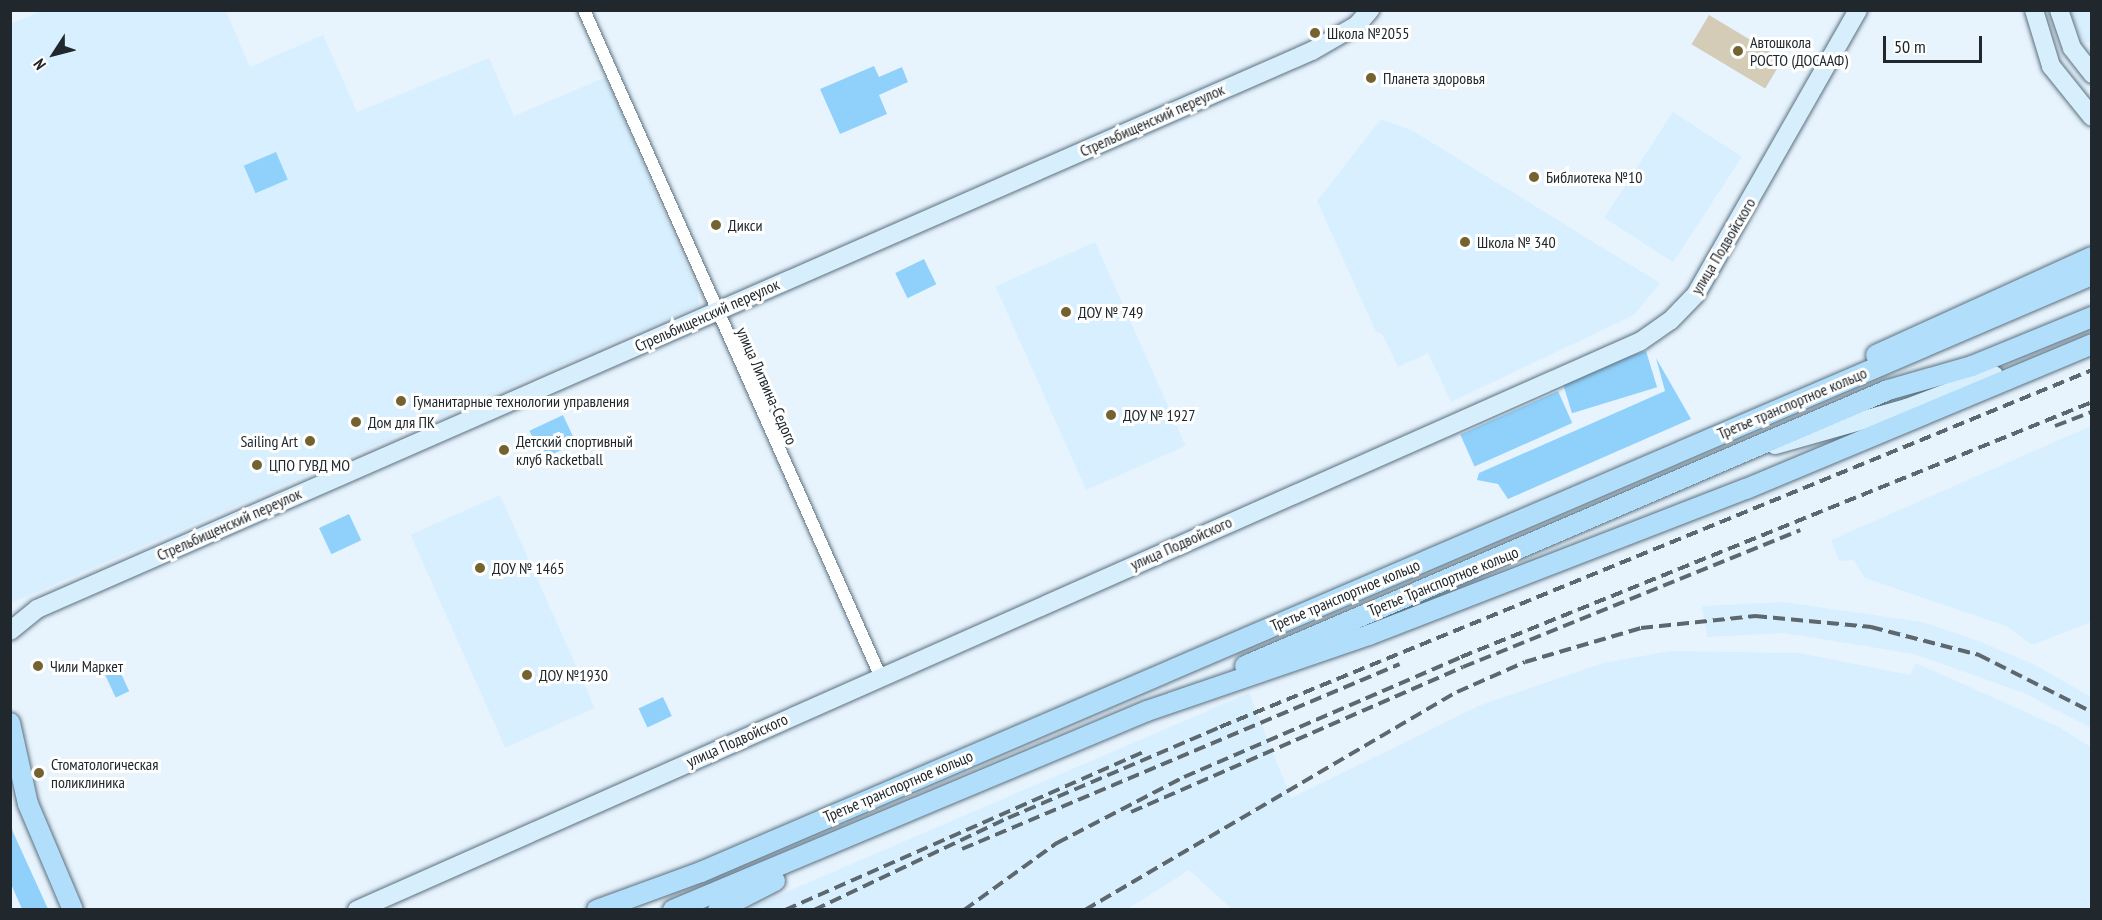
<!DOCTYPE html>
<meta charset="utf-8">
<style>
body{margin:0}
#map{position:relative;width:2102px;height:920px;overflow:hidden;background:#e7f4fe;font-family:"PT Sans Narrow",sans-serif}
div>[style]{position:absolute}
.built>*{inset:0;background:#d7efff;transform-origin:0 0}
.green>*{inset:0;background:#90d1fb;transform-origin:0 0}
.building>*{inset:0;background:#d4ccb6;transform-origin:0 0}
.roads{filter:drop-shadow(0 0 2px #5c707e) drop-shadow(0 0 2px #5c707e)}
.street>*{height:12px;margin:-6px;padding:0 6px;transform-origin:6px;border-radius:6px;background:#fff}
.secondary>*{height:18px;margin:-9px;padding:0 9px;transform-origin:9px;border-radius:9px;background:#d7eefd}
.primary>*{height:20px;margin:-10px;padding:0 10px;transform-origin:10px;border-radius:10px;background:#b0defb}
.rail>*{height:4px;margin-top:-2px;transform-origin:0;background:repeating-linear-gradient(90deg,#5d676e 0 12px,transparent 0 18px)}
.dots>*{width:16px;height:16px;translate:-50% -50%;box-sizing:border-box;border:3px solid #fff;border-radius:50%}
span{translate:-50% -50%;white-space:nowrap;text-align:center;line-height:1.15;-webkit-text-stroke:6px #fff;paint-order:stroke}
.poi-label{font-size:16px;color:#20282e}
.left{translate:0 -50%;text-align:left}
.right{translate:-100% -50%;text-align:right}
.street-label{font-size:16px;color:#20282e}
.frame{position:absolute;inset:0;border:12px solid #20282e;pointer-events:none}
.north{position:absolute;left:24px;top:24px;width:60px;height:60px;-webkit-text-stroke:4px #fff;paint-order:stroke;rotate:234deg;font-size:16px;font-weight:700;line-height:24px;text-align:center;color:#20282e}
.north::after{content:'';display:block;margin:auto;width:21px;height:27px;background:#20282e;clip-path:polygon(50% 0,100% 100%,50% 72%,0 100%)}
.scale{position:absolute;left:1883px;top:36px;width:99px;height:27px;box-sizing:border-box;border:3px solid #20282e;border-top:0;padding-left:8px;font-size:18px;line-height:21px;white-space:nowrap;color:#20282e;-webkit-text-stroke:4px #fff;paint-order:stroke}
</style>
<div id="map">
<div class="built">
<i style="clip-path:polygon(42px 11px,226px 11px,250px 67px,323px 35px,357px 112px,489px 58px,514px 116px,606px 77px,697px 290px,699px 305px,11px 603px,10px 24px)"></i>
<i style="clip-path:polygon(2069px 11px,2091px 11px,2091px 41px,2084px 44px)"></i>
<i style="left:1673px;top:112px;width:82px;height:126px;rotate:33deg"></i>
<i style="clip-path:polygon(1381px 119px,1413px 131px,1660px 283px,1634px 315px,1451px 402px,1428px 353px,1398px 367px,1382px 334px,1376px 332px,1317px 201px)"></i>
<i style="left:1095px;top:242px;width:223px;height:109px;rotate:66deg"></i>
<i style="clip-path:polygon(2091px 426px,2091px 622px,2032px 645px,2006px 626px,1865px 578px,1854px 560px,1839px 561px,1831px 540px)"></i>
<i style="left:500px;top:495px;width:233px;height:98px;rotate:66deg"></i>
<i style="clip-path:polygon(1783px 602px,1922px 622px,1979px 641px,2037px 666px,2091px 697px,2091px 728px,2024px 693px,1914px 654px,1784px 633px,1707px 637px,1702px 606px)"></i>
<i style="clip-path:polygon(1671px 651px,1799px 653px,1910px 675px,1916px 663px,2059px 727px,2091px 747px,2091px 909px,1233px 910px,1189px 870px,1128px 909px,747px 909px,1249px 693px,1291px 798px,1481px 705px,1603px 663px)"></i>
</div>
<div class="green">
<i style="clip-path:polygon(874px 66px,879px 77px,902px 67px,908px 82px,879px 95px,887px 114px,840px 134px,820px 89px)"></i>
<i style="left:276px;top:152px;width:30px;height:35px;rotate:67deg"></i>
<i style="left:924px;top:259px;width:28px;height:32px;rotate:64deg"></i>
<i style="left:1646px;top:351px;width:38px;height:89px;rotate:73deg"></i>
<i style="clip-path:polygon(1656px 358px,1691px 419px,1508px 499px,1498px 484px,1477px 480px,1479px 473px,1665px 391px)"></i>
<i style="left:1558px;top:391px;width:35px;height:107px;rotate:66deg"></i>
<i style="left:563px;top:415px;width:31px;height:37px;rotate:65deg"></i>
<i style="left:349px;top:514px;width:29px;height:33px;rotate:65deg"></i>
<i style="left:117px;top:665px;width:29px;height:15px;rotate:65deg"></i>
<i style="left:663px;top:697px;width:21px;height:27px;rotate:65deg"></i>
<i style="clip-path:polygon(11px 825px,13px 832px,48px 909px,22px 909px,11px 884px)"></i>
</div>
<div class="building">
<i style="left:1709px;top:15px;width:86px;height:34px;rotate:31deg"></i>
</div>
<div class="roads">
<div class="street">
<i style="left:584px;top:10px;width:728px;rotate:66.01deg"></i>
</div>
<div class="secondary">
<i style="left:2034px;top:10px;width:59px;rotate:73.1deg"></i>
<i style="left:2051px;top:66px;width:65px;rotate:51.2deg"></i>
<i style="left:2059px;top:10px;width:40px;rotate:71.1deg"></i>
<i style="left:2072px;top:48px;width:33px;rotate:52deg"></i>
<i style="left:1775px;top:445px;width:137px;rotate:-15.7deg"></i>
<i style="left:1907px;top:408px;width:93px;rotate:-20.8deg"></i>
<i style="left:10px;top:631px;width:35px;rotate:-39deg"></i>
<i style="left:37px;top:609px;width:1392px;rotate:-23.64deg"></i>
<i style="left:1312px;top:51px;width:52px;rotate:-30deg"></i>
<i style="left:1357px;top:25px;width:20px;rotate:-49deg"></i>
<i style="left:357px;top:910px;width:1404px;rotate:-23.9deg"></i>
<i style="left:1641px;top:341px;width:35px;rotate:-35deg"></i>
<i style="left:1670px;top:321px;width:37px;rotate:-46deg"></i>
<i style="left:1696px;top:294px;width:327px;rotate:-60.3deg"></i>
</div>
<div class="primary">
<i style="left:1876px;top:355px;width:237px;rotate:-24.4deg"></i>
<i style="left:1245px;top:666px;width:700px;rotate:-23.23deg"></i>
<i style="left:1888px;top:390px;width:87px;rotate:-15.9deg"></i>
<i style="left:1972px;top:366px;width:130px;rotate:-22.2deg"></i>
<i style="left:10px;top:723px;width:83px;rotate:77.5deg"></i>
<i style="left:28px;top:804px;width:115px;rotate:67deg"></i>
<i style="left:597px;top:910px;width:111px;rotate:-20.1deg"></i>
<i style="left:701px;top:872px;width:1514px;rotate:-23.23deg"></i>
<i style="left:673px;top:910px;width:514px;rotate:-22.77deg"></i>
<i style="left:1147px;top:711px;width:235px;rotate:-18.9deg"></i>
<i style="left:1369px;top:635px;width:404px;rotate:-21.2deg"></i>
<i style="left:1746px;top:489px;width:375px;rotate:-22.7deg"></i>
<i style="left:718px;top:910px;width:64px;rotate:-27deg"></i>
</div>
</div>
<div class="rail">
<i style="left:2055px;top:426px;width:40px;rotate:-21deg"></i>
<i style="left:1131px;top:812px;width:362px;rotate:-23.6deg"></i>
<i style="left:1463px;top:667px;width:364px;rotate:-22.1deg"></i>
<i style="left:962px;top:849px;width:475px;rotate:-22.9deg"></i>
<i style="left:785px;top:910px;width:391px;rotate:-23.8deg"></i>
<i style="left:814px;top:910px;width:215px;rotate:-25.4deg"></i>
<i style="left:1008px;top:818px;width:231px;rotate:-23.2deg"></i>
<i style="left:1220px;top:727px;width:942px;rotate:-22.26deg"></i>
<i style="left:964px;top:910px;width:115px;rotate:-35.8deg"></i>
<i style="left:1057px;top:843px;width:143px;rotate:-27.5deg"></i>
<i style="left:1184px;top:777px;width:302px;rotate:-23.4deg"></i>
<i style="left:1461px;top:657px;width:681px;rotate:-22deg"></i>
<i style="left:1085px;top:910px;width:431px;rotate:-30.4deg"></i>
<i style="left:1457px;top:692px;width:74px;rotate:-23.8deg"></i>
<i style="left:1525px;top:662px;width:121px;rotate:-16.3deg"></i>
<i style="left:1641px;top:628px;width:115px;rotate:-6deg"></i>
<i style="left:1755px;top:616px;width:117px;rotate:5.4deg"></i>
<i style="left:1871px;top:627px;width:112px;rotate:14.5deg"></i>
<i style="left:1979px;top:655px;width:127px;rotate:26.8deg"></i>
</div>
<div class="dots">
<i style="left:1315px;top:33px;background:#746331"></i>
<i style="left:1738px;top:51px;background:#746331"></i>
<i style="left:1371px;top:78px;background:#746331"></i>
<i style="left:1534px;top:177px;background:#746331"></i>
<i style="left:716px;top:225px;background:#746331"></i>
<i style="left:1465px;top:242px;background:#746331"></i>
<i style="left:1066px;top:312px;background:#746331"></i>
<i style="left:401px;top:401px;background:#746331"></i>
<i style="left:1111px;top:415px;background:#746331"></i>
<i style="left:356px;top:422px;background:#746331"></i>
<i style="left:310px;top:441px;background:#746331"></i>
<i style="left:504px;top:450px;background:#746331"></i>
<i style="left:257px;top:465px;background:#746331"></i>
<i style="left:480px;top:568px;background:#746331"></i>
<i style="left:38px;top:666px;background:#746331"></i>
<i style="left:527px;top:675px;background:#746331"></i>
<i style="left:39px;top:773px;background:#746331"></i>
</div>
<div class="poi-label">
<span class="left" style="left:1327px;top:33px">Школа №2055</span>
<span class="left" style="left:1750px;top:51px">Автошкола<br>РОСТО (ДОСААФ)</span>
<span class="left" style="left:1383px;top:78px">Планета здоровья</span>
<span class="left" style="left:1546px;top:177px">Библиотека №10</span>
<span class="left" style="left:728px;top:225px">Дикси</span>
<span class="left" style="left:1477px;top:242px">Школа № 340</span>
<span class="left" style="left:1078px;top:312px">ДОУ № 749</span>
<span class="left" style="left:413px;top:401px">Гуманитарные технологии управления</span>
<span class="left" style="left:1123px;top:415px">ДОУ № 1927</span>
<span class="left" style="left:368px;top:422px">Дом для ПК</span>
<span class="right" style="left:298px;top:441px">Sailing Art</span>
<span class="left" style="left:516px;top:450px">Детский спортивный<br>клуб Racketball</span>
<span class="left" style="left:269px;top:465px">ЦПО ГУВД МО</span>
<span class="left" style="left:492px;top:568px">ДОУ № 1465</span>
<span class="left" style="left:50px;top:666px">Чили Маркет</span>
<span class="left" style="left:539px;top:675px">ДОУ №1930</span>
<span class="left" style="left:51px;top:773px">Стоматологическая<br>поликлиника</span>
</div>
<div class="street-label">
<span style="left:1152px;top:120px;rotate:-24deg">Стрельбищенский переулок</span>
<span style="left:1723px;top:246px;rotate:-59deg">улица Подвойского</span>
<span style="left:707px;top:315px;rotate:-24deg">Стрельбищенский переулок</span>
<span style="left:767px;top:386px;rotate:66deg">улица Литвина-Седого</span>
<span style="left:1792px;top:403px;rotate:-23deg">Третье транспортное кольцо</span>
<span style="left:229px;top:524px;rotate:-24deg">Стрельбищенский переулок</span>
<span style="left:1181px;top:543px;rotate:-24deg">улица Подвойского</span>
<span style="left:1443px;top:581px;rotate:-22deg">Третье Транспортное кольцо</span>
<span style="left:1345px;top:595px;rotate:-23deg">Третье транспортное кольцо</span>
<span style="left:737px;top:740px;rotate:-24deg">улица Подвойского</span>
<span style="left:898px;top:786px;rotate:-23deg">Третье транспортное кольцо</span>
</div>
<div class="frame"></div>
<div class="north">N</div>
<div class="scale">50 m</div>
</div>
